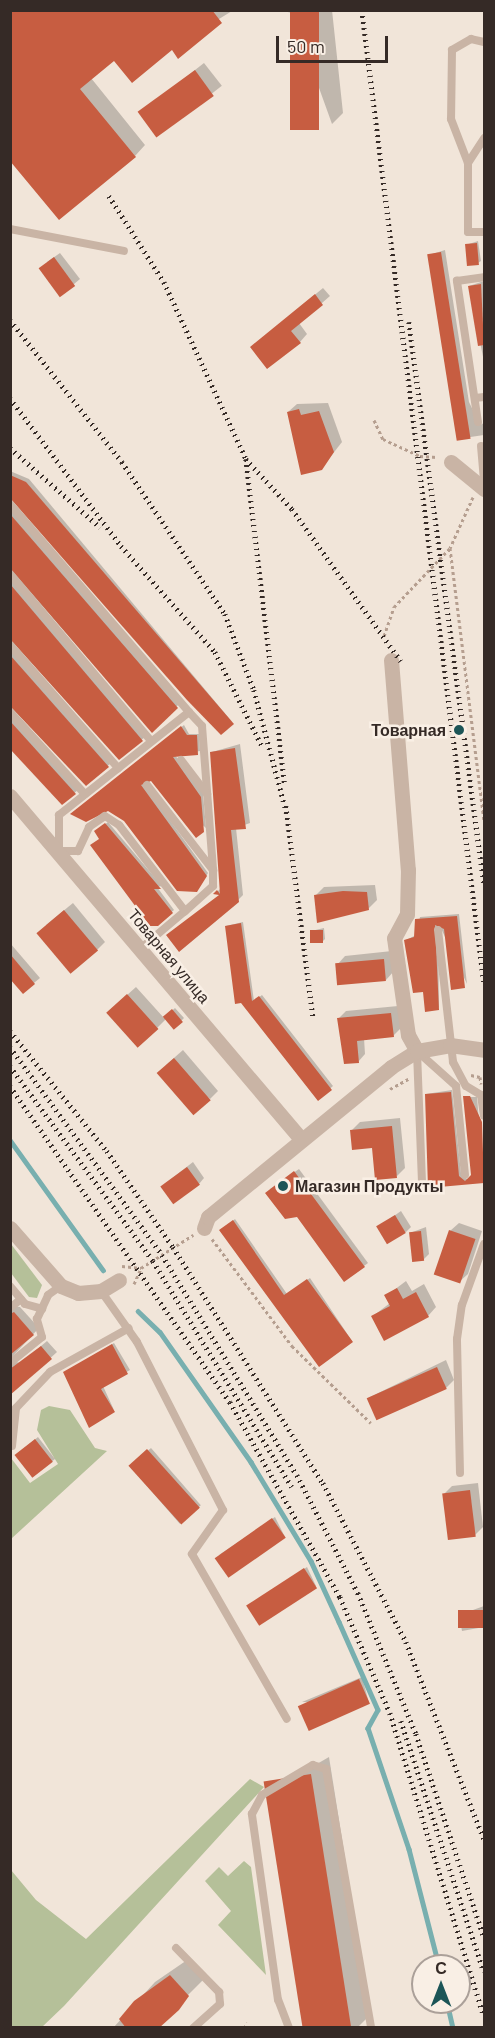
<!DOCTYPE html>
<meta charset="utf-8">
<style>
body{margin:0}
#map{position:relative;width:495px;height:2038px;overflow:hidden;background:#f1e5d9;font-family:Barlow,sans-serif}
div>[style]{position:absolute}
.green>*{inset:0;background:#b5c099}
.shadow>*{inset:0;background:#0003;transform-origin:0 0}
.stream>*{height:4.5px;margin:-2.25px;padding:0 2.25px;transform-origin:2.25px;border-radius:2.25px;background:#78afaf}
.building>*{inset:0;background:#c75d41;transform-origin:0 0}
.path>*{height:3px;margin-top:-1.5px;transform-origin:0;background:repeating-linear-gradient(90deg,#b59e8f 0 3px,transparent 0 6px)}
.lane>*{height:8px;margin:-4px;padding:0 4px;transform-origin:4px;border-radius:4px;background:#c9b4a5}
.street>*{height:15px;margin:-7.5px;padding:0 7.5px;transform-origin:7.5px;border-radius:7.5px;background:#c9b4a5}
.rail>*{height:4.5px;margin-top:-2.25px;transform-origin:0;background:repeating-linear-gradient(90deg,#352a26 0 1.5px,transparent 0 6px)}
.dots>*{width:16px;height:16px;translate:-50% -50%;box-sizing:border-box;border:3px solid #f9efe5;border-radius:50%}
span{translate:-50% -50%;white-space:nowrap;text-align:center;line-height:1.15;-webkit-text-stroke:5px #f9efe5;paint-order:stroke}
.poi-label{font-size:16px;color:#352a26;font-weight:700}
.right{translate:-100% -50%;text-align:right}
.left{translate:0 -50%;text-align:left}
.street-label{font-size:16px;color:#352a26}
.frame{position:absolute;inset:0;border:12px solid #352a26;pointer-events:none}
.north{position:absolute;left:411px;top:1954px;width:60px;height:60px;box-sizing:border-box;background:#f9efe5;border:2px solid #aba099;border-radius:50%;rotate:0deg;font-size:16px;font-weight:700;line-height:24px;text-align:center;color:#352a26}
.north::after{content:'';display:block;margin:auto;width:21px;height:27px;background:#1c5557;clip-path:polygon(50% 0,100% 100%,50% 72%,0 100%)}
.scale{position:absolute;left:276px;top:36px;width:112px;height:27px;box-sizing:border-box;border:3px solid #352a26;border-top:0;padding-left:8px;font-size:18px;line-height:21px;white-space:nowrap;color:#352a26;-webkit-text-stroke:4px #f9efe5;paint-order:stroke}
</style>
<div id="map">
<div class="green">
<i style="clip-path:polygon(11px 1244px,42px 1285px,37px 1298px,29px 1297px,11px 1273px)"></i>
<i style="clip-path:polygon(49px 1406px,70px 1410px,95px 1448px,107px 1451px,11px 1539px,11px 1458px,30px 1483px,58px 1464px,37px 1430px,41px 1410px)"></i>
<i style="clip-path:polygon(250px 1779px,264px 1787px,64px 2006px,42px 2027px,11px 2027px,11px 1870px,36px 1900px,86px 1939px)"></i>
<i style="clip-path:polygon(244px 1861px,251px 1867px,266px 1975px,218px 1925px,231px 1911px,205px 1881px,219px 1867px,228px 1876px)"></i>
</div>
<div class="shadow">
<i style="clip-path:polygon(10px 10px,231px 10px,232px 11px,172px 48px,114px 59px,91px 78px,145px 145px,135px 156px)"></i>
<i style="clip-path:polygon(279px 10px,332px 10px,343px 113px,332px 124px,292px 13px)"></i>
<i style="left:204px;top:63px;width:29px;height:81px;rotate:52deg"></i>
<i style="clip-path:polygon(478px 241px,481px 261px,478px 263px,466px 245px)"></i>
<i style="clip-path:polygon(445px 250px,469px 402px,480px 425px,484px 423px,484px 435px,457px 439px,429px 255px)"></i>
<i style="clip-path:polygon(60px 253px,80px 279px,61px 295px,47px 262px)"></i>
<i style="clip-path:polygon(484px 281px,484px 362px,469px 286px)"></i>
<i style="clip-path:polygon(323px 288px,330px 296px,299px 323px,307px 334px,300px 342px,252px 347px)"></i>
<i style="clip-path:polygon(328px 403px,342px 442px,321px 469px,288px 412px,297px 404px)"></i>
<i style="clip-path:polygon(10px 471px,29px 479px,233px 723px,10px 498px)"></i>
<i style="clip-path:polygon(10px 508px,179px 704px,152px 731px,10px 569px)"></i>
<i style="clip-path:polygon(10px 578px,145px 737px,119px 758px,10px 639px)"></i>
<i style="clip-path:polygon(10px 649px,111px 763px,86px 784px,10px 706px)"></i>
<i style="clip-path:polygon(10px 716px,78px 790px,62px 803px,10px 747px)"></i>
<i style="clip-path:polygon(184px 725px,189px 734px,199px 734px,200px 751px,175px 755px,203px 794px,206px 828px,152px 779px,143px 783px,208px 873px,199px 888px,123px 819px,106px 808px,73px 813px)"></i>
<i style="clip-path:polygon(240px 744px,250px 823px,236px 828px,243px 895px,237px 901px,216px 893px,221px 888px,212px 752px)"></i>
<i style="clip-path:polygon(108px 822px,162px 886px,157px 887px,174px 910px,158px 924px,100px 839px,98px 830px)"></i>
<i style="clip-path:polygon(375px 885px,377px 900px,368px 909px,316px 895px,324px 887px)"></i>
<i style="clip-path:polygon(73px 903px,105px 942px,97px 950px,46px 925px)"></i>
<i style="clip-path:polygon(459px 914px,467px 984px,438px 922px,439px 1008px,424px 991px,406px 940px,416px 935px,420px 917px)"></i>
<i style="clip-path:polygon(243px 922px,254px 1001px,262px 995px,333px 1086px,318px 1099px,241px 1001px,226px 926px)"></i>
<i style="clip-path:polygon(324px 928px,325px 939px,322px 942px,311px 931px)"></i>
<i style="clip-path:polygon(10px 943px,40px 978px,23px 992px,10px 977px)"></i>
<i style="clip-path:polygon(392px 951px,394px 971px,386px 980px,337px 965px,345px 956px)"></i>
<i style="clip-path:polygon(136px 987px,164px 1018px,175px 1008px,184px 1018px,175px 1027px,167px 1018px,157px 1028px,117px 1004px)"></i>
<i style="clip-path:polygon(398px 1006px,401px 1028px,393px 1036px,364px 1038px,365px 1054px,358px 1062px,339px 1018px,346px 1011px)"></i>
<i style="clip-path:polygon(183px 1050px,218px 1091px,210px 1099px,166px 1065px)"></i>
<i style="clip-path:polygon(452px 1090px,461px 1173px,468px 1180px,473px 1175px,465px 1097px,477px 1097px,484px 1181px,429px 1187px,426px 1094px)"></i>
<i style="clip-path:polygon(400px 1118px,405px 1168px,397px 1176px,373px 1146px,352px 1130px,360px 1122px)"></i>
<i style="clip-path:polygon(193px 1162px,204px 1178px,199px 1184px,162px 1186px)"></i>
<i style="clip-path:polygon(299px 1169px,368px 1263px,364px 1266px,270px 1189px)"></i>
<i style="clip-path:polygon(401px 1211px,411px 1227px,406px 1232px,378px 1227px)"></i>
<i style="clip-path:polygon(235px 1219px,287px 1294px,310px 1278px,352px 1341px,319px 1365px,224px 1228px)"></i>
<i style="clip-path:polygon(459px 1223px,482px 1231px,468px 1274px,459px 1282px,450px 1231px)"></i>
<i style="clip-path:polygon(426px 1227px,429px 1254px,423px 1260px,410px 1233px)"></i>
<i style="clip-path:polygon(406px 1281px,412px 1291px,424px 1284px,436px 1307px,428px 1316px,373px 1316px,390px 1303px,386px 1296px)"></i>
<i style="clip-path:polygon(10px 1306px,20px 1307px,39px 1328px,10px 1359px)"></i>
<i style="clip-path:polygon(47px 1341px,57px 1352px,10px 1395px,10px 1361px,21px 1363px)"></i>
<i style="clip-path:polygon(114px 1343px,130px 1370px,103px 1386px,114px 1410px,65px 1372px)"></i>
<i style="clip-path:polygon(446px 1360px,454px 1380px,446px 1388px,368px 1398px)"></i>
<i style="clip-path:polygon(38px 1437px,55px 1459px,32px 1477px,18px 1453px)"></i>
<i style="left:151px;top:1448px;width:76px;height:28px;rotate:49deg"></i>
<i style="clip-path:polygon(478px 1483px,483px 1527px,475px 1535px,444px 1494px,452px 1486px)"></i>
<i style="clip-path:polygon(275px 1517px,285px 1537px,219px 1555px)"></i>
<i style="clip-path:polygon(307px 1567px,316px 1586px,251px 1604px)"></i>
<i style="clip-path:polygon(484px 1606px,484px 1627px,462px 1631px,459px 1615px)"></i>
<i style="clip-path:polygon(362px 1677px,369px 1703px,302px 1702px)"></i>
<i style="clip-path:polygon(329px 1757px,370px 2015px,357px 2028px,310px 2028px,270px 1799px,289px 1780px)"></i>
<i style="clip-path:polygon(190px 1958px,207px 1976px,155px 2028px,113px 2028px,155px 1982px)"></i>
</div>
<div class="stream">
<i style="left:10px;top:1140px;width:160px;rotate:54.4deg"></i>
<i style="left:138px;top:1311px;width:30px;rotate:44deg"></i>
<i style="left:160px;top:1332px;width:159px;rotate:55deg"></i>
<i style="left:251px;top:1462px;width:116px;rotate:58.8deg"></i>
<i style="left:311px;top:1561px;width:67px;rotate:65.3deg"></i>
<i style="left:339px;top:1622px;width:96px;rotate:66.1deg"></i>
<i style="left:378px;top:1710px;width:21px;rotate:119deg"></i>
<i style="left:368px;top:1728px;width:128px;rotate:71.3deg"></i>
<i style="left:409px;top:1849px;width:121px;rotate:75.6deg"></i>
<i style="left:447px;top:2002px;width:27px;rotate:77deg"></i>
</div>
<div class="building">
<i style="clip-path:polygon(10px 10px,212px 10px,222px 23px,178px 59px,172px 50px,132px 83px,114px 61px,80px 89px,136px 157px,59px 220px,10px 161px)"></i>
<i style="left:290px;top:10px;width:29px;height:120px"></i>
<i style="left:195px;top:70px;width:32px;height:71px;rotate:54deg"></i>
<i style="left:477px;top:243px;width:22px;height:12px;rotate:85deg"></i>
<i style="left:441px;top:252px;width:189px;height:14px;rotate:81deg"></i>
<i style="left:54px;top:257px;width:36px;height:19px;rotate:54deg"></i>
<i style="clip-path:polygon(481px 284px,484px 345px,478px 346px,468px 286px)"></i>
<i style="clip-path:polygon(315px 294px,323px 305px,291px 331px,301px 343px,267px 369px,250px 347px)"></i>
<i style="clip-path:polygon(299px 409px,301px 415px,319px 411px,334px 452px,322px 470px,301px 475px,287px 412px)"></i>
<i style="clip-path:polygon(10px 475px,26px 482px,234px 724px,221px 735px,187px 700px,10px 498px)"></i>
<i style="clip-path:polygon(10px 514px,178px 708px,152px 733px,10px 568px)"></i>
<i style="clip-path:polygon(10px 584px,143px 741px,119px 760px,10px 639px)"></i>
<i style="clip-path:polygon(10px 655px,109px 767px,86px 786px,10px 706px)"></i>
<i style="clip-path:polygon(10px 721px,76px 794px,62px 805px,10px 749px)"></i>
<i style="clip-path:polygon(181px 726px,187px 735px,197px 735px,198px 755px,173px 757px,201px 797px,204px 832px,196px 838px,151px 781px,141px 785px,207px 876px,197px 892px,177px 891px,124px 821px,108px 811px,86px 822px,70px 814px)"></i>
<i style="clip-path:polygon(235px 748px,246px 829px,231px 830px,239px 902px,179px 952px,166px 935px,219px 895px,213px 894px,217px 890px,220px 894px,210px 752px)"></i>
<i style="clip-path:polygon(105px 823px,161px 889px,154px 889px,173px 913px,158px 926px,150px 926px,90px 845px,99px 839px,94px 831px)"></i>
<i style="clip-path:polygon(343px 891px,367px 892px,369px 910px,317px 923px,314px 895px)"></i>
<i style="left:64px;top:910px;width:53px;height:36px;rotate:50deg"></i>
<i style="clip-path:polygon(457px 916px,465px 988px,451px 990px,444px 929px,435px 925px,439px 1010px,425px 1012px,423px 992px,413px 993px,404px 940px,414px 937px,415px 919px)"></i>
<i style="clip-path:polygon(241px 923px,252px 1001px,259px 996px,332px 1090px,318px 1101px,241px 1003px,235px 1004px,225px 926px)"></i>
<i style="left:310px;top:930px;width:13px;height:13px"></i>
<i style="clip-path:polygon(10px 954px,35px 984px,23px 994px,10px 979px)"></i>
<i style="left:384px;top:959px;width:22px;height:49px;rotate:85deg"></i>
<i style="left:127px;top:994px;width:47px;height:28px;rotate:48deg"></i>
<i style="left:172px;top:1009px;width:17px;height:12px;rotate:50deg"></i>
<i style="clip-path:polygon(391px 1013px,394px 1037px,357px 1041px,359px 1063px,344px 1064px,337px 1018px)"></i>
<i style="left:174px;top:1058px;width:56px;height:23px;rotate:49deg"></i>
<i style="clip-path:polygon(451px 1092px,459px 1176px,465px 1181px,471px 1175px,463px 1096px,470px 1096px,482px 1122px,484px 1183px,428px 1188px,425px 1094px)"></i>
<i style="clip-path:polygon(392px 1126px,397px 1178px,375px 1180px,372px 1148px,352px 1150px,350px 1130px)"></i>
<i style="left:187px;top:1167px;width:22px;height:33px;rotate:54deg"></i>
<i style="clip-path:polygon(294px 1171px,365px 1267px,344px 1282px,297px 1217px,285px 1219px,265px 1193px)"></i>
<i style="left:395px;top:1215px;width:21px;height:22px;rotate:59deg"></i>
<i style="clip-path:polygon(233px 1220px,284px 1295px,307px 1279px,353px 1342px,319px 1367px,219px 1230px)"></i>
<i style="left:449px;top:1230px;width:28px;height:47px;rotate:19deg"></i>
<i style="left:421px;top:1231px;width:30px;height:12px;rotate:84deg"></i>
<i style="clip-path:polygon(397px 1288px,403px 1299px,416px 1292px,429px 1317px,384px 1341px,371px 1316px,390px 1306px,384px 1295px)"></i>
<i style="clip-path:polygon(14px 1312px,34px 1335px,10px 1355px,10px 1314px)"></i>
<i style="clip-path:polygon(112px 1344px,128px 1374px,101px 1389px,115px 1412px,89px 1428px,63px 1372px)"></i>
<i style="clip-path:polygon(41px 1346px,52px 1359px,10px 1395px,10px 1369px)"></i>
<i style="left:437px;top:1367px;width:24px;height:77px;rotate:66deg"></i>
<i style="left:35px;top:1439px;width:29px;height:26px;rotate:52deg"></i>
<i style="left:147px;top:1449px;width:79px;height:25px;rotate:48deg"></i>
<i style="left:470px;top:1490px;width:47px;height:28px;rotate:83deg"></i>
<i style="left:272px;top:1518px;width:24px;height:70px;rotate:55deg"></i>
<i style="left:304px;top:1568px;width:24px;height:69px;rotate:57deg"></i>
<i style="left:484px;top:1610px;width:18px;height:26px;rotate:90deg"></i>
<i style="left:359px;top:1679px;width:27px;height:67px;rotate:66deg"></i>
<i style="left:311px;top:1774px;width:257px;height:48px;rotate:81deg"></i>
<i style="clip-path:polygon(170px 1975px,189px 1996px,179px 2010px,159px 2028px,126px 2028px,119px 2019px,134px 2001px)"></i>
</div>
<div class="path">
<i style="left:374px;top:420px;width:21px;rotate:65deg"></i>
<i style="left:383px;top:439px;width:41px;rotate:24.7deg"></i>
<i style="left:420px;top:456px;width:17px;rotate:3deg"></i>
<i style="left:473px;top:497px;width:56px;rotate:114.3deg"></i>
<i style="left:450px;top:548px;width:275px;rotate:82.9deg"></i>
<i style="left:384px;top:636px;width:31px;rotate:-71deg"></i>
<i style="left:394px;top:607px;width:81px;rotate:-46.5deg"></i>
<i style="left:471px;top:1075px;width:9px;rotate:13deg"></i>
<i style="left:480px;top:1077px;width:7px;rotate:82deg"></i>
<i style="left:390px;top:1089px;width:21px;rotate:-29deg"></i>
<i style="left:212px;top:1239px;width:134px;rotate:53.2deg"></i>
<i style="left:292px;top:1346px;width:110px;rotate:44.3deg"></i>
<i style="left:122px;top:1266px;width:19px;rotate:6deg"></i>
<i style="left:134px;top:1284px;width:17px;rotate:-66deg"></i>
<i style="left:141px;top:1268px;width:62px;rotate:-32.4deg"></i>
<i style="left:245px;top:2028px;width:6px;rotate:-72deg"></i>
</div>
<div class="lane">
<i style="left:484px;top:42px;width:13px;rotate:-167deg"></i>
<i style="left:471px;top:39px;width:22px;rotate:150deg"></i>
<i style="left:452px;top:50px;width:69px;rotate:90.8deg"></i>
<i style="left:451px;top:119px;width:47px;rotate:68.9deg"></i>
<i style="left:468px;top:163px;width:69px;rotate:90deg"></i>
<i style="left:468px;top:232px;width:16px"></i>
<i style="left:468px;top:163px;width:30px;rotate:-57deg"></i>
<i style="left:10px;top:229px;width:116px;rotate:10.9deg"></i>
<i style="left:475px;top:398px;width:9px;rotate:-6deg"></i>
<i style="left:478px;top:422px;width:143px;rotate:-98.5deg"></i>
<i style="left:457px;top:281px;width:27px;rotate:-8deg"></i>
<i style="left:481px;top:446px;width:32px;rotate:85deg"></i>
<i style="left:10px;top:504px;width:274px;rotate:49.3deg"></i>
<i style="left:189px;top:712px;width:166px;rotate:141.6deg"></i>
<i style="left:59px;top:815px;width:36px;rotate:90deg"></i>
<i style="left:59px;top:851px;width:19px"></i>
<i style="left:78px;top:851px;width:26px;rotate:-65deg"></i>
<i style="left:89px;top:827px;width:19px;rotate:-35deg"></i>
<i style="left:105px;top:816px;width:17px;rotate:33deg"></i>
<i style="left:119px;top:825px;width:108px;rotate:52.5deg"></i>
<i style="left:185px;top:911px;width:60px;rotate:139.7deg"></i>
<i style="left:10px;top:574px;width:219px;rotate:49.8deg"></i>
<i style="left:10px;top:645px;width:164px;rotate:48.7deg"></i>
<i style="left:10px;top:712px;width:111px;rotate:47.6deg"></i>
<i style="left:189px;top:712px;width:19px;rotate:47deg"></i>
<i style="left:202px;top:726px;width:144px;rotate:85.6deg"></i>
<i style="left:181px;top:760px;width:43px;rotate:52.6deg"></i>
<i style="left:147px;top:785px;width:108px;rotate:52.2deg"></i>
<i style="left:213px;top:870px;width:16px;rotate:90deg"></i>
<i style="left:213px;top:886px;width:38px;rotate:138deg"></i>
<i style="left:438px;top:930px;width:133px;rotate:83.5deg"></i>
<i style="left:453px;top:1062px;width:27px;rotate:62deg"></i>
<i style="left:466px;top:1086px;width:17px;rotate:31deg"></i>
<i style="left:481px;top:1095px;width:21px;rotate:82deg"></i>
<i style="left:417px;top:1052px;width:133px;rotate:87.8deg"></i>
<i style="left:418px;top:1052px;width:51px;rotate:41.8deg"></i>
<i style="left:456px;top:1086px;width:89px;rotate:84.2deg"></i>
<i style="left:10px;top:1286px;width:23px;rotate:50deg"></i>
<i style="left:25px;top:1304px;width:18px;rotate:16deg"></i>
<i style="left:101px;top:1291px;width:62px;rotate:54.8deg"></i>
<i style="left:137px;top:1342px;width:189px;rotate:62.9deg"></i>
<i style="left:223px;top:1510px;width:54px;rotate:125.2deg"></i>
<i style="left:192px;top:1554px;width:190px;rotate:60.1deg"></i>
<i style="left:10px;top:1308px;width:14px;rotate:-39deg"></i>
<i style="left:10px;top:1363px;width:41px;rotate:-39.1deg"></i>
<i style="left:42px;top:1337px;width:19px;rotate:-106deg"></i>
<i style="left:37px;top:1319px;width:26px;rotate:-65deg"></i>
<i style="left:48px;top:1295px;width:16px;rotate:-35deg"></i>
<i style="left:12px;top:1446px;width:38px;rotate:-84deg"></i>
<i style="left:16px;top:1408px;width:50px;rotate:-46.6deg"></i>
<i style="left:50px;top:1372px;width:90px;rotate:-29.1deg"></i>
<i style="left:460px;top:1473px;width:134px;rotate:-91.3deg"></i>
<i style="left:457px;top:1339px;width:34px;rotate:-82deg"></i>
<i style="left:462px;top:1305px;width:65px;rotate:-70.2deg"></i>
<i style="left:176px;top:1948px;width:62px;rotate:45.7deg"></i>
<i style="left:219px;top:1992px;width:12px;rotate:85deg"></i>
<i style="left:220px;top:2004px;width:36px;rotate:138deg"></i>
<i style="left:289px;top:2028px;width:30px;rotate:-111deg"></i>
<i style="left:278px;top:2000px;width:188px;rotate:-98deg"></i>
<i style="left:252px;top:1814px;width:21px;rotate:-62deg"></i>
<i style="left:262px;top:1795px;width:59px;rotate:-30.5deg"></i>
<i style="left:313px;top:1765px;width:14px;rotate:17deg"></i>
<i style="left:326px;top:1769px;width:263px;rotate:80.1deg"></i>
</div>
<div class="street">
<i style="left:451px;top:462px;width:43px;rotate:39.3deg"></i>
<i style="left:391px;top:660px;width:211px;rotate:85.4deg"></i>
<i style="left:408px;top:870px;width:44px;rotate:91.3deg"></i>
<i style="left:407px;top:914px;width:27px;rotate:118deg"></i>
<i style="left:394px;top:938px;width:98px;rotate:81.8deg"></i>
<i style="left:408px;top:1035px;width:18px;rotate:61deg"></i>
<i style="left:10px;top:796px;width:450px;rotate:49.7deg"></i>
<i style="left:10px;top:1228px;width:77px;rotate:48.7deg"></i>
<i style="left:61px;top:1286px;width:18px;rotate:22deg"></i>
<i style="left:78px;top:1293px;width:23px;rotate:-5deg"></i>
<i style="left:101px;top:1291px;width:21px;rotate:-31deg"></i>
<i style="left:204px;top:1228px;width:12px;rotate:-70deg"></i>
<i style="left:208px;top:1217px;width:237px;rotate:-39.3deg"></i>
<i style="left:391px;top:1067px;width:31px;rotate:-32deg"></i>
<i style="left:417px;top:1051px;width:34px;rotate:-10deg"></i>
<i style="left:450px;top:1045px;width:34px;rotate:8deg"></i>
</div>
<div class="rail">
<i style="left:362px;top:10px;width:981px;rotate:82.85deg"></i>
<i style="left:109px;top:196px;width:102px;rotate:57.4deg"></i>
<i style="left:164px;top:282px;width:195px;rotate:65.1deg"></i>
<i style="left:246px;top:459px;width:68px;rotate:47.4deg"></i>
<i style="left:292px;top:509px;width:187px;rotate:54.4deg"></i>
<i style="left:10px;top:320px;width:181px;rotate:51.7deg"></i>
<i style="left:122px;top:462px;width:184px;rotate:55.9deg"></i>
<i style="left:225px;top:614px;width:81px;rotate:69.1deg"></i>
<i style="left:254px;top:690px;width:128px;rotate:75.1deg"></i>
<i style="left:409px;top:322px;width:567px;rotate:82.4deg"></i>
<i style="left:10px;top:398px;width:185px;rotate:53.1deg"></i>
<i style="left:121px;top:546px;width:142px;rotate:48.4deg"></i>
<i style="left:215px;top:652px;width:105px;rotate:63.4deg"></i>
<i style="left:10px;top:448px;width:120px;rotate:41.3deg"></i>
<i style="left:246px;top:459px;width:328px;rotate:83.2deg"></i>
<i style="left:286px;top:806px;width:214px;rotate:82.7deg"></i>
<i style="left:10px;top:1031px;width:154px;rotate:51.1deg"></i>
<i style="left:107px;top:1151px;width:116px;rotate:55.5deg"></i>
<i style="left:173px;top:1247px;width:280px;rotate:57.6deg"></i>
<i style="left:323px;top:1483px;width:179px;rotate:62.4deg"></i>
<i style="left:406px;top:1642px;width:212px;rotate:68.4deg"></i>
<i style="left:10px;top:1047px;width:258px;rotate:53.8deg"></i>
<i style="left:162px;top:1255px;width:258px;rotate:58.5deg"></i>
<i style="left:297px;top:1475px;width:133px;rotate:62.7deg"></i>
<i style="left:358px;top:1593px;width:152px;rotate:67.6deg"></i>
<i style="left:416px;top:1734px;width:214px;rotate:71.5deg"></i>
<i style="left:10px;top:1066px;width:242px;rotate:53.7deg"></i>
<i style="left:153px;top:1261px;width:265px;rotate:58.4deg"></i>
<i style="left:10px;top:1086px;width:385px;rotate:55.2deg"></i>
<i style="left:230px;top:1402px;width:224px;rotate:60.6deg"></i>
<i style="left:340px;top:1597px;width:126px;rotate:66.7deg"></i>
<i style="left:390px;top:1713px;width:318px;rotate:72.8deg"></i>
<i style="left:401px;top:1721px;width:264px;rotate:71.7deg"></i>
</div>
<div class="dots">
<i style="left:459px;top:730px;background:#1c5557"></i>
<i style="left:283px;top:1186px;background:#1c5557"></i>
</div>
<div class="poi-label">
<span class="right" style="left:446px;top:730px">Товарная</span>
<span class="left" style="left:295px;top:1186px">Магазин Продукты</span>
</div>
<div class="street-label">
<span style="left:169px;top:956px;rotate:50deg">Товарная улица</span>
</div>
<div class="frame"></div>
<div class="north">С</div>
<div class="scale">50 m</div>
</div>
